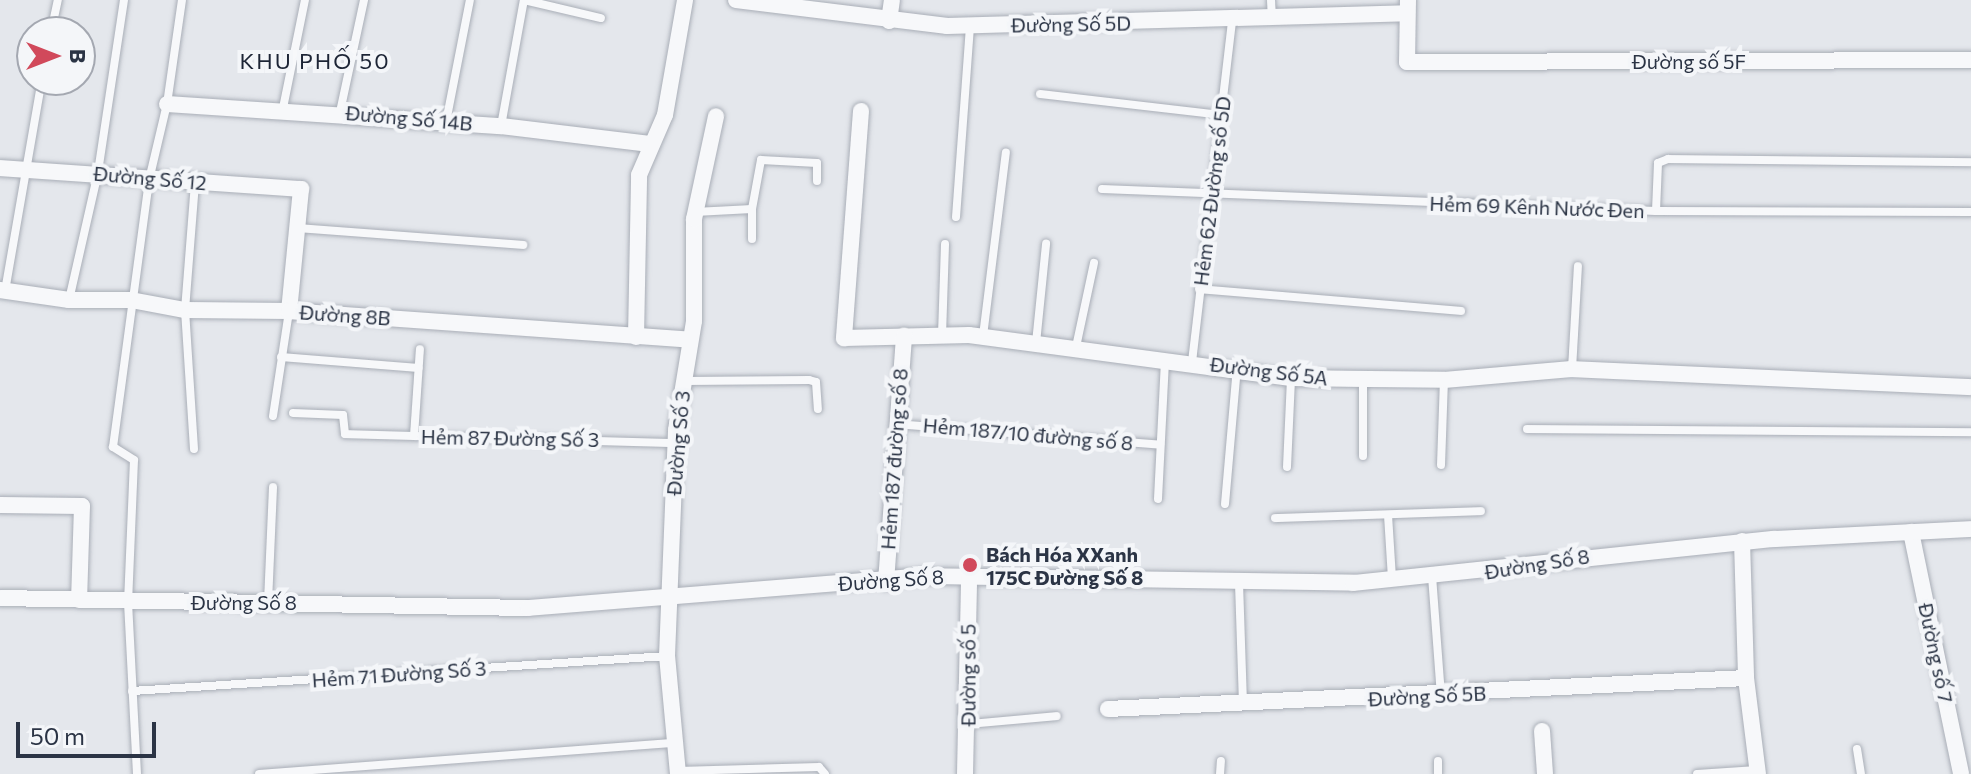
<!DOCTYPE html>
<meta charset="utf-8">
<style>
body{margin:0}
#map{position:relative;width:1971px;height:774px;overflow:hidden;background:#e4e7ec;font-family:Commissioner,sans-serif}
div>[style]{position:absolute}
.roads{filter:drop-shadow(0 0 2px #a9aeb7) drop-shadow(0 0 2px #a9aeb7)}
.service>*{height:8px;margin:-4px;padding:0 4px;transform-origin:4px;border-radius:4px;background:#f7f8fa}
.minor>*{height:16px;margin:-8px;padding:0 8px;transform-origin:8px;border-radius:8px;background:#f7f8fa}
.dots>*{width:22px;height:22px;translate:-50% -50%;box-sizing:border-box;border:4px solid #f4f6f9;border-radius:50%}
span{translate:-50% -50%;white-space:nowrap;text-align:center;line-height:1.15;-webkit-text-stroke:8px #f4f6f9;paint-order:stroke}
.street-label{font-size:20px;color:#2b3445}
.poi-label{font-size:20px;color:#2b3445;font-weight:700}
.left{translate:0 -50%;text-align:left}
.neighbourhood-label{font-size:22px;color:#1d2536;letter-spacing:2px}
.north{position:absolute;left:16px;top:16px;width:80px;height:80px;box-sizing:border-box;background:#f4f6f9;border:2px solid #a4a8b1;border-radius:50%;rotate:90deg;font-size:22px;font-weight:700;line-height:32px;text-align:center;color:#2b3445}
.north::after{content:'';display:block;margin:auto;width:28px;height:36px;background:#d1495b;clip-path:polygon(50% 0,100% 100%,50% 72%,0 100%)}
.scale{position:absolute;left:16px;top:722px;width:140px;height:36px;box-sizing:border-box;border:4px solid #2b3445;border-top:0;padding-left:10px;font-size:24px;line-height:28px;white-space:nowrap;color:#2b3445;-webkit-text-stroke:6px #f4f6f9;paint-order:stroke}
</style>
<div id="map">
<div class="roads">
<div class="service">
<i style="left:1271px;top:0;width:19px;rotate:87deg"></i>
<i style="left:51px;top:32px;width:33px;rotate:-78deg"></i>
<i style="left:1040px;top:94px;width:182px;rotate:6.6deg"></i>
<i style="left:340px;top:112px;width:115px;rotate:-77.9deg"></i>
<i style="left:282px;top:113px;width:115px;rotate:-78.5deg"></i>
<i style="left:446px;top:122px;width:124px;rotate:-78.9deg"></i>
<i style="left:501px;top:126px;width:128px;rotate:-79.7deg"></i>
<i style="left:524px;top:0;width:79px;rotate:13.2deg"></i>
<i style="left:1102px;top:189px;width:554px;rotate:2.27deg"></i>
<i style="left:1656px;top:211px;width:315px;rotate:0.2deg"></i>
<i style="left:1656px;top:211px;width:48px;rotate:-87.6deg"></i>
<i style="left:1658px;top:163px;width:11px;rotate:-22deg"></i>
<i style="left:1668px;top:159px;width:303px;rotate:0.6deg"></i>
<i style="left:695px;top:212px;width:57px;rotate:-3deg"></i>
<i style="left:752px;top:209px;width:50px;rotate:-79.6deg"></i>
<i style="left:761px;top:160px;width:56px;rotate:3.1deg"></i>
<i style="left:817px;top:163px;width:18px;rotate:90deg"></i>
<i style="left:956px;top:217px;width:192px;rotate:-85.8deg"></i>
<i style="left:298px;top:228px;width:226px;rotate:4.3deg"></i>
<i style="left:752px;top:239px;width:30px;rotate:-90deg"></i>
<i style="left:1199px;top:289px;width:263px;rotate:4.8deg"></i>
<i style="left:5px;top:291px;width:214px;rotate:-80.1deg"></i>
<i style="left:69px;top:300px;width:131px;rotate:-77.2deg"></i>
<i style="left:98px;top:172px;width:174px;rotate:-81.4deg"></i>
<i style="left:942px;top:335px;width:91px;rotate:-88.1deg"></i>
<i style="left:983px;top:336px;width:185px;rotate:-82.9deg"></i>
<i style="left:1036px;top:343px;width:100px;rotate:-84.2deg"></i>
<i style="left:1076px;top:347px;width:86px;rotate:-77.9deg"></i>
<i style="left:281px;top:357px;width:138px;rotate:4.6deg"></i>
<i style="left:1192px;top:362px;width:344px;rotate:-83.3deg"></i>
<i style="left:1572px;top:369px;width:103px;rotate:-86.7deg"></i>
<i style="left:684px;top:381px;width:125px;rotate:-0.5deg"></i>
<i style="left:809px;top:380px;width:7px;rotate:16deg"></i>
<i style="left:816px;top:382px;width:27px;rotate:86deg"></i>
<i style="left:293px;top:413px;width:50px;rotate:2.3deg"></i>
<i style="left:343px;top:415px;width:19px;rotate:84deg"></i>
<i style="left:345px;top:434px;width:330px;rotate:1.6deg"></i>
<i style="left:273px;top:416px;width:106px;rotate:-81.3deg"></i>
<i style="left:896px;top:424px;width:265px;rotate:4.5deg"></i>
<i style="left:1527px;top:429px;width:444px;rotate:0.4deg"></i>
<i style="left:414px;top:436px;width:87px;rotate:-86.1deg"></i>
<i style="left:194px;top:449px;width:139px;rotate:-93.7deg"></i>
<i style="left:185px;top:310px;width:128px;rotate:-85.5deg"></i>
<i style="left:1363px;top:456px;width:76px;rotate:-90deg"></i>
<i style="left:1441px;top:465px;width:84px;rotate:-88deg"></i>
<i style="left:1287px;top:467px;width:88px;rotate:-87.4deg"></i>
<i style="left:1158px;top:499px;width:140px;rotate:-87.1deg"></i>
<i style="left:1225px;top:504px;width:137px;rotate:-85deg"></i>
<i style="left:1388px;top:515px;width:64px;rotate:86.4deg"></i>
<i style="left:1275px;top:518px;width:206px;rotate:-1.9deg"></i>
<i style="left:1432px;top:576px;width:119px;rotate:85.7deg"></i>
<i style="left:1239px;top:583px;width:119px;rotate:88.1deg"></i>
<i style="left:268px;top:602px;width:115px;rotate:-87.5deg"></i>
<i style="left:132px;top:691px;width:536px;rotate:-3.74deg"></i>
<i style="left:969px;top:724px;width:88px;rotate:-5.2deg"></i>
<i style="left:1857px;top:749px;width:25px;rotate:81deg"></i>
<i style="left:678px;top:771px;width:141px;rotate:-1.6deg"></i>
<i style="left:819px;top:767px;width:9px;rotate:49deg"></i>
<i style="left:137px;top:774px;width:171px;rotate:-93deg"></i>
<i style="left:128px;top:603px;width:143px;rotate:-87.6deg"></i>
<i style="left:134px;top:460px;width:25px;rotate:-148deg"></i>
<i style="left:113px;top:447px;width:269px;rotate:-82.3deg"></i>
<i style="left:149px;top:180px;width:78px;rotate:-76.7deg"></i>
<i style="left:167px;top:104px;width:105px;rotate:-81.8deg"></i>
<i style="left:259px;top:774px;width:417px;rotate:-4.3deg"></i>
<i style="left:1220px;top:774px;width:13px;rotate:-86deg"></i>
<i style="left:1438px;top:774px;width:13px;rotate:-90deg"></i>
<i style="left:1697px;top:774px;width:60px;rotate:-3.8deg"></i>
</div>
<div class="minor">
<i style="left:736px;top:0;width:213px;rotate:7deg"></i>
<i style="left:947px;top:26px;width:460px;rotate:-1.6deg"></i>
<i style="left:1408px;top:0;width:62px;rotate:90.9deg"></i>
<i style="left:1407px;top:62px;width:564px;rotate:-0.2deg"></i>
<i style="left:889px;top:21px;width:21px;rotate:-82deg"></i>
<i style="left:167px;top:104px;width:335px;rotate:3.8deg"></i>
<i style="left:501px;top:126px;width:150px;rotate:6.9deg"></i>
<i style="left:861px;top:111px;width:228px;rotate:94.3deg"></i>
<i style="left:844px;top:338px;width:125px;rotate:-1.4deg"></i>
<i style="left:969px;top:335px;width:325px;rotate:7.6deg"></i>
<i style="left:1291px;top:378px;width:153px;rotate:0.7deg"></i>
<i style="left:1444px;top:380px;width:128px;rotate:-4.9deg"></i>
<i style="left:1572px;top:369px;width:399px;rotate:2.6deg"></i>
<i style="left:0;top:168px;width:302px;rotate:4deg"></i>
<i style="left:301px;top:189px;width:123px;rotate:95.6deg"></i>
<i style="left:0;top:290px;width:70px;rotate:8.2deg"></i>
<i style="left:69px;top:300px;width:62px"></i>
<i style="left:131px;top:300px;width:55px;rotate:10.5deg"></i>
<i style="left:185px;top:310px;width:104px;rotate:0.6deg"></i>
<i style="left:289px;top:311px;width:402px;rotate:4.1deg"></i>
<i style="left:636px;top:337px;width:162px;rotate:-88.9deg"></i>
<i style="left:639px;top:175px;width:65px;rotate:-66.6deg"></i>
<i style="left:665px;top:115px;width:117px;rotate:-80.1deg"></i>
<i style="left:0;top:505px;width:82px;rotate:0.7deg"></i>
<i style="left:82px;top:506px;width:94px;rotate:91.8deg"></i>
<i style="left:1911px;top:532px;width:247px;rotate:78.3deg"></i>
<i style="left:1742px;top:541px;width:137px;rotate:88.3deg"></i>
<i style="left:1746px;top:678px;width:97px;rotate:82.9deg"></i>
<i style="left:886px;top:582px;width:247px;rotate:-85.8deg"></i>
<i style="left:0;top:598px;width:528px;rotate:1.09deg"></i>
<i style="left:528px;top:608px;width:397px;rotate:-4.6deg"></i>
<i style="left:924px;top:576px;width:429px;rotate:0.9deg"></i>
<i style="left:1353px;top:583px;width:423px;rotate:-6deg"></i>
<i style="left:1774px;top:539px;width:197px;rotate:-2.9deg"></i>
<i style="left:1108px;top:709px;width:639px;rotate:-2.78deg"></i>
<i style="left:1542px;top:731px;width:43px;rotate:86deg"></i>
<i style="left:678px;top:774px;width:119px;rotate:-95.3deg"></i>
<i style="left:667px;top:656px;width:226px;rotate:-87.7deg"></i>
<i style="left:676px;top:430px;width:110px;rotate:-80.6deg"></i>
<i style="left:694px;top:321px;width:102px;rotate:-90deg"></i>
<i style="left:694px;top:219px;width:105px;rotate:-77.9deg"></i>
<i style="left:965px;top:774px;width:198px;rotate:-88.8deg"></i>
</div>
</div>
<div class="dots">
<i style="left:970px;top:565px;background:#d1495b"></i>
</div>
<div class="street-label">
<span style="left:1071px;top:24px;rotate:-1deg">Đường Số 5D</span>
<span style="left:1689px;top:61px">Đường số 5F</span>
<span style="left:409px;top:118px;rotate:5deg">Đường Số 14B</span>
<span style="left:150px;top:178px;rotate:5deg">Đường Số 12</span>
<span style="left:1212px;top:191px;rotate:-83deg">Hẻm 62 Đường số 5D</span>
<span style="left:1537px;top:207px;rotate:2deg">Hẻm 69 Kênh Nước Đen</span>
<span style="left:345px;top:315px;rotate:4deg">Đường 8B</span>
<span style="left:1269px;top:371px;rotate:7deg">Đường Số 5A</span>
<span style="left:1028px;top:434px;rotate:5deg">Hẻm 187/10 đường số 8</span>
<span style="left:510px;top:438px;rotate:1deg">Hẻm 87 Đường Số 3</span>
<span style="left:678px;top:443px;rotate:-85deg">Đường Số 3</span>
<span style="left:894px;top:459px;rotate:-86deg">Hẻm 187 đường số 8</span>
<span style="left:1537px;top:564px;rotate:-9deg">Đường Số 8</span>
<span style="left:891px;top:580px;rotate:-4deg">Đường Số 8</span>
<span style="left:244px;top:602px">Đường Số 8</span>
<span style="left:1936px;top:653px;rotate:78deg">Đường số 7</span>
<span style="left:399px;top:674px;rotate:-4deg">Hẻm 71 Đường Số 3</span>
<span style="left:968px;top:675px;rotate:-90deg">Đường số 5</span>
<span style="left:1427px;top:696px;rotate:-3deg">Đường Số 5B</span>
</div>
<div class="poi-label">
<span class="left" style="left:986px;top:566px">Bách Hóa XXanh<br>175C Đường Số 8</span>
</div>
<div class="neighbourhood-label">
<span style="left:315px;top:61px">KHU PHỐ 50</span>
</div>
<div class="north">B</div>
<div class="scale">50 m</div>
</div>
